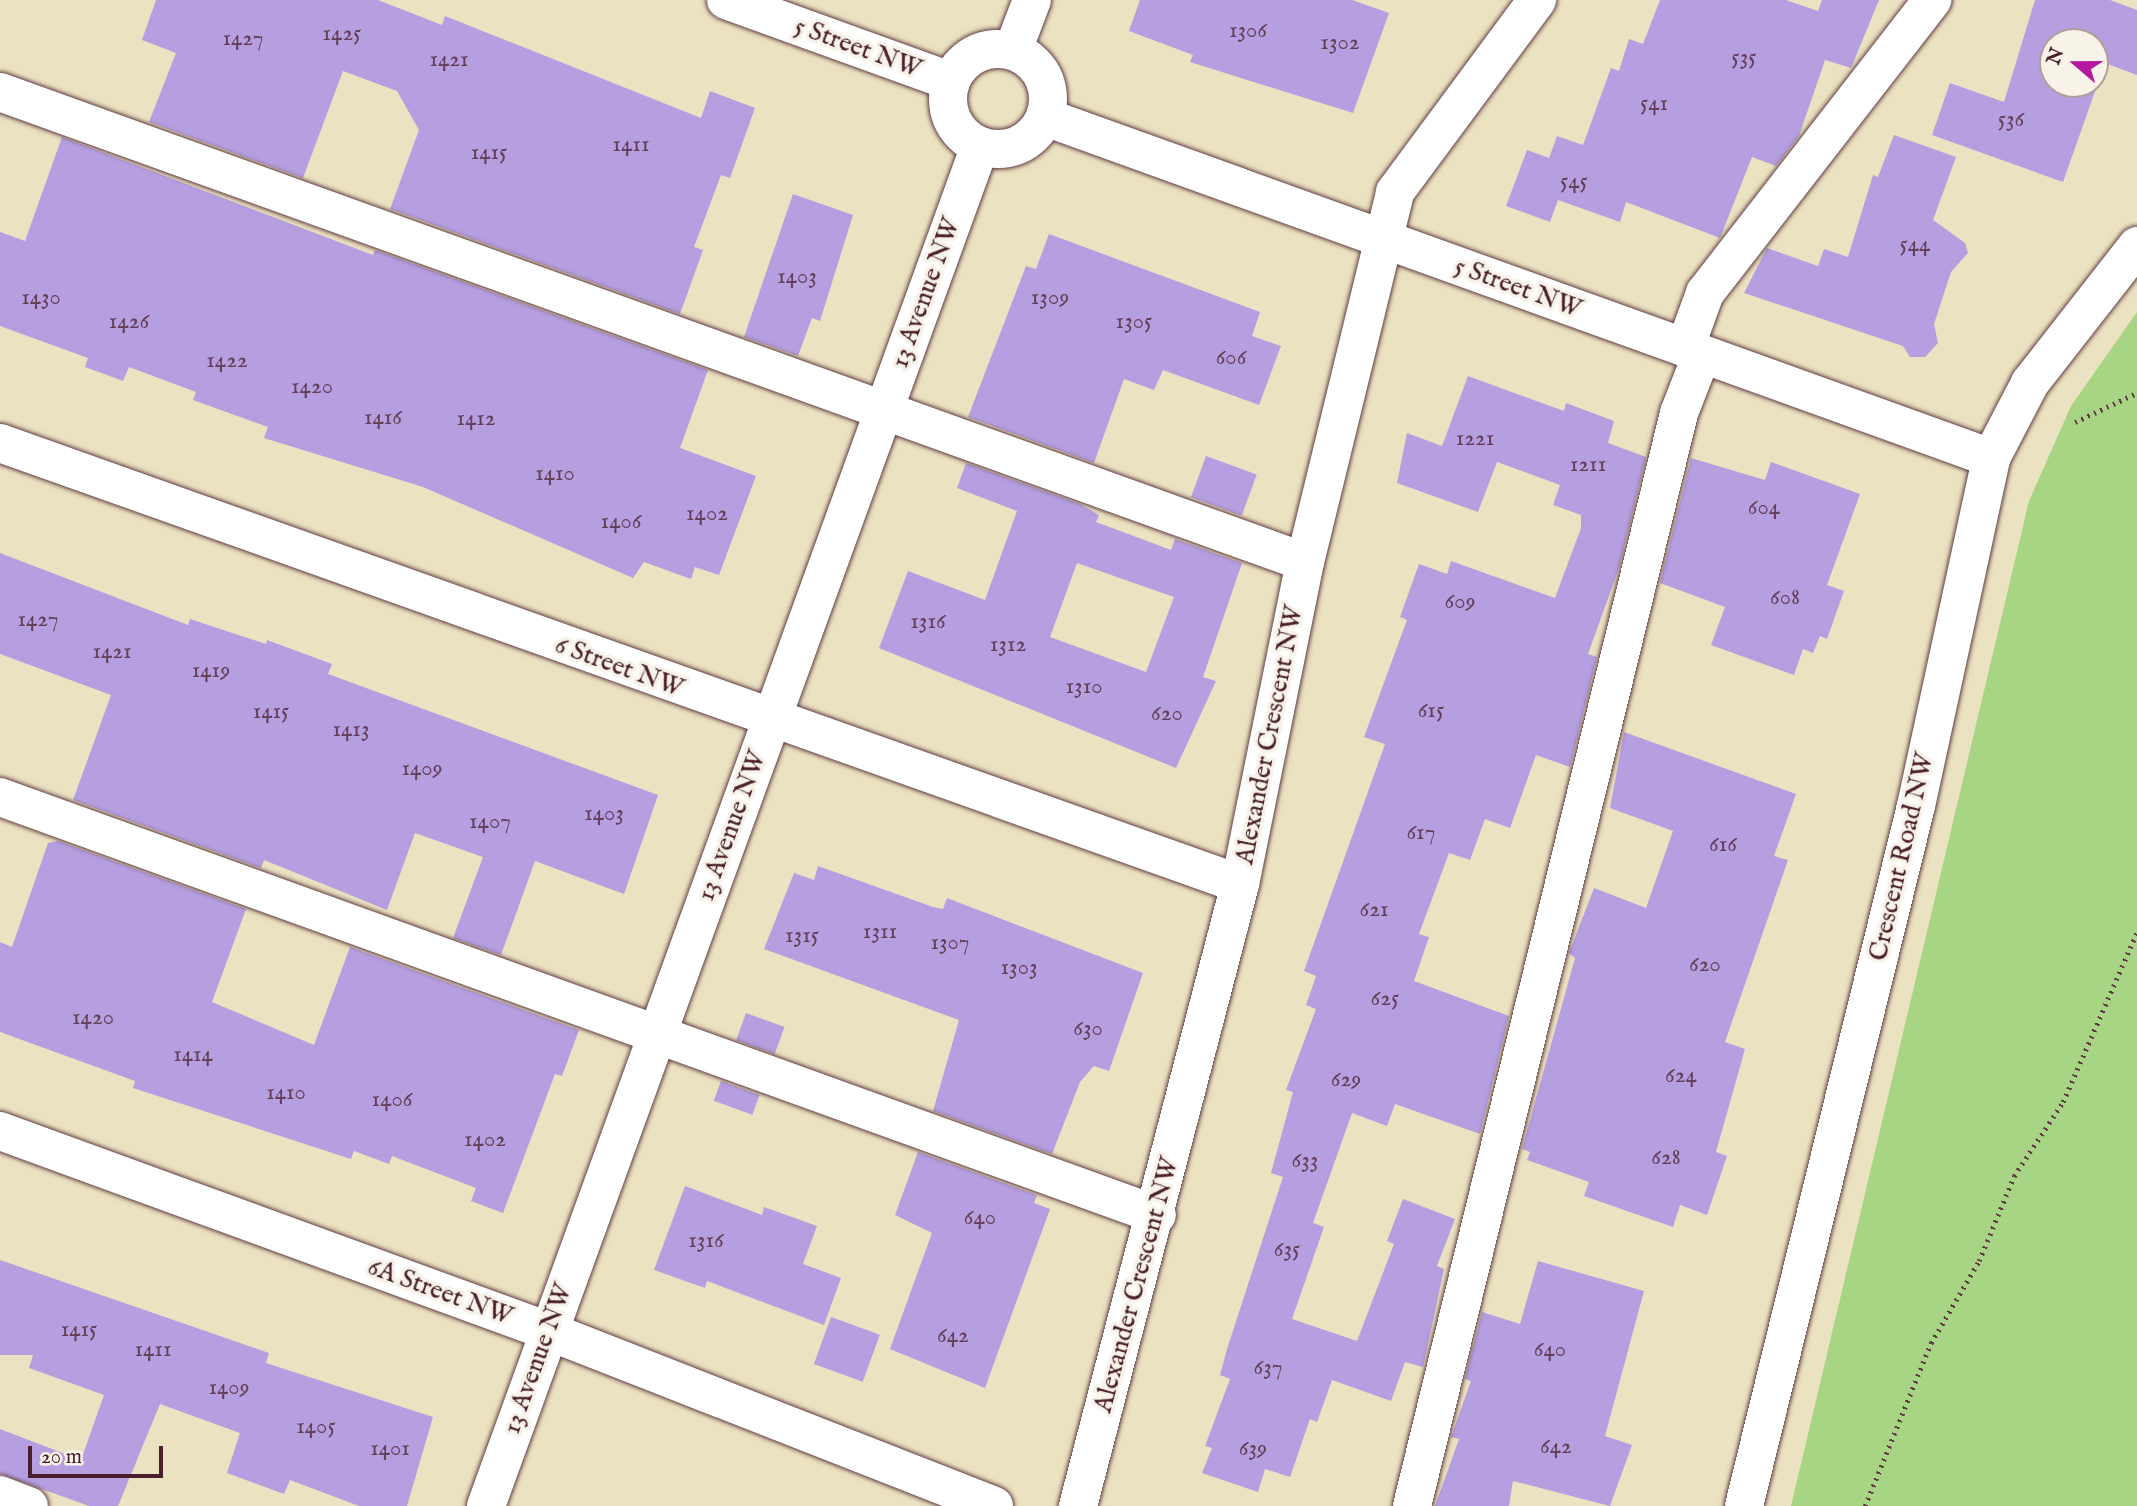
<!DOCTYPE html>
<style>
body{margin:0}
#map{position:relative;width:2137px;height:1506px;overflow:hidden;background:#ebe2c1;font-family:"IM FELL English",serif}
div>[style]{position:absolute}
.green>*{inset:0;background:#a7d583}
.building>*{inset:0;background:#b59fe0;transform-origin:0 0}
.path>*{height:4.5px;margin-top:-2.25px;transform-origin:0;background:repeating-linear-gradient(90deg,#623c42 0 2px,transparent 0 7px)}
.roads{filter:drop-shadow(0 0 2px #623c42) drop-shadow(0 0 2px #623c42)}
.minor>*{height:38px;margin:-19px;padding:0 19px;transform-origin:19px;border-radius:19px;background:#fff}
.minor>.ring{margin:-19px;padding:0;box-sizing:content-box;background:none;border:38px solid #fff;border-radius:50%}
span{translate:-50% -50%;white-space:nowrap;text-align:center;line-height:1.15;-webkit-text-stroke:7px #f7f3e8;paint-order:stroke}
.number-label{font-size:23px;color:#653f58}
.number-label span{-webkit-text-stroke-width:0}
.street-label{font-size:26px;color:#4a1f2b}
.north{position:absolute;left:2039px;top:28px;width:70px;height:70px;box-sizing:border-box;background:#f7f3e8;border:2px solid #b29e9c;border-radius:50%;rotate:290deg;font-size:19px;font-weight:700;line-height:28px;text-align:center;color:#4a1f2b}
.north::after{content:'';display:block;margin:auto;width:24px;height:32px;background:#b5179e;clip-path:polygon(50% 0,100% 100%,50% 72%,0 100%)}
.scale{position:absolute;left:28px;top:1446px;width:135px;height:32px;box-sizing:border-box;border:4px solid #4a1f2b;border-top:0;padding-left:9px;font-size:21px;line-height:24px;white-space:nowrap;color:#4a1f2b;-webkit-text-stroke:5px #f7f3e8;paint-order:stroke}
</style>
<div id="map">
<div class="green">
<i style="clip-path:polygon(2137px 312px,2137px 1506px,1791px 1506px,2029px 501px,2071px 406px)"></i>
</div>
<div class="building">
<i style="clip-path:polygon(156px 0,378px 0,442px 25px,445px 16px,701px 118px,710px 91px,755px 108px,730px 178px,721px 175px,694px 247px,703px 250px,680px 314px,390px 209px,419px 130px,397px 91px,343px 71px,303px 178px,149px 122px,176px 53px,142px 40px)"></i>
<i style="clip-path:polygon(1140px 0,1352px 0,1389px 13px,1353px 113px,1190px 62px,1193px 55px,1129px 31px)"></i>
<i style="clip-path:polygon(1660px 0,1786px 0,1818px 11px,1822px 0,1879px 0,1851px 68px,1825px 60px,1799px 136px,1776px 166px,1752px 157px,1720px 238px,1626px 202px,1620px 222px,1558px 200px,1550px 222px,1506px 206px,1527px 150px,1549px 158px,1557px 136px,1583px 145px,1611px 68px,1619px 71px,1629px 39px,1643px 44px)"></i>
<i style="clip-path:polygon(evenodd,2035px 0,2110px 0,2137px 10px,2137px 75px,2105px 63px,2063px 182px,1932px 135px,1950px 83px,2004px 102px,2035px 0,2053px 42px,2095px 42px,2095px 84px,2053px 84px,2053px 42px)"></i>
<i style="clip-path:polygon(1894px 135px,1956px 157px,1933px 220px,1965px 243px,1968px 253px,1951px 272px,1934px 324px,1938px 343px,1925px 357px,1910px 357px,1903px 346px,1744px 293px,1767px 248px,1818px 266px,1824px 249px,1848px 257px,1873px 175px,1878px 177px)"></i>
<i style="clip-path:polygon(62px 137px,373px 255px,375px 250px,708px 370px,680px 448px,756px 476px,719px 575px,695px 567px,691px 579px,644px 562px,633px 578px,423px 487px,264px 438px,268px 427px,193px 400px,196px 392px,129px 367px,123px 381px,85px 367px,88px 358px,0 326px,0 232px,25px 241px)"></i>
<i style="clip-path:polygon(793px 194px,853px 215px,820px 321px,812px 318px,798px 356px,744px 337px)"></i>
<i style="clip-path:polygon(1049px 234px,1260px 312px,1252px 336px,1281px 346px,1259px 405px,1163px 370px,1154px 390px,1124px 379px,1094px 463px,968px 417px,1026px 266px,1036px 269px)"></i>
<i style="clip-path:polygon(1468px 376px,1564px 411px,1566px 403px,1614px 421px,1608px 443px,1646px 457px,1619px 568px,1588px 654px,1597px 657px,1570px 767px,1536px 755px,1510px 828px,1485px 819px,1470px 860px,1449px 853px,1419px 934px,1429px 937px,1414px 981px,1509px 1016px,1480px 1134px,1395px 1104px,1387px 1126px,1352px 1113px,1313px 1223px,1324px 1227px,1292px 1319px,1357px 1341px,1394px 1244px,1387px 1241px,1403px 1199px,1455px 1219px,1437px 1266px,1444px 1269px,1423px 1367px,1405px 1362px,1391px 1401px,1332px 1380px,1317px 1422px,1310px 1419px,1290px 1477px,1265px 1469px,1258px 1492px,1202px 1473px,1212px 1448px,1205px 1446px,1230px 1379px,1220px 1375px,1227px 1349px,1283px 1177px,1271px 1173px,1293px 1092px,1286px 1090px,1316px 1009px,1306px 1005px,1316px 976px,1304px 971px,1385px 744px,1364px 737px,1407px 620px,1400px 617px,1419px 564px,1447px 574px,1451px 561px,1555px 598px,1581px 528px,1581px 515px,1553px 505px,1560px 485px,1497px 462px,1478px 512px,1397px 483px,1407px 433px,1442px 446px)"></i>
<i style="left:1206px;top:456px;width:54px;height:44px;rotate:20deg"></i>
<i style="clip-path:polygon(1691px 458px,1765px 480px,1771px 462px,1860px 494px,1827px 585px,1844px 591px,1827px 639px,1820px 636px,1813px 653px,1803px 649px,1794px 675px,1711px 645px,1725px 607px,1660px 583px)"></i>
<i style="clip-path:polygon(evenodd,966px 463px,1080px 504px,1099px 515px,1096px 522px,1171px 550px,1175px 539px,1242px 563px,1203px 677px,1216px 681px,1176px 768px,879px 648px,908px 571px,985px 600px,1017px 511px,957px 488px,966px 463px,1077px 563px,1174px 597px,1146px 672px,1050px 637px,1077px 563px)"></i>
<i style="clip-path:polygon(0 553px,188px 625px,190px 619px,266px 644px,267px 640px,332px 664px,328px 674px,658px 795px,624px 894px,535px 861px,501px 955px,453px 938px,483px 857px,415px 833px,387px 910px,264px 860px,261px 868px,73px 800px,111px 695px,0 654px)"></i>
<i style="clip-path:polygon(1624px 732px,1796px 794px,1774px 856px,1788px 860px,1725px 1042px,1745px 1049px,1716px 1152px,1727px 1156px,1707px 1215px,1680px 1205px,1673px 1227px,1584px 1196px,1589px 1182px,1527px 1160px,1530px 1152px,1522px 1149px,1575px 958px,1569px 953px,1594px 888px,1646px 908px,1673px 831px,1610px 808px)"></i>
<i style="clip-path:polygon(58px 841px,246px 909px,212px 1002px,314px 1045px,350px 947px,579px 1030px,562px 1076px,555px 1074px,503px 1213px,471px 1201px,476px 1188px,392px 1156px,389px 1164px,354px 1151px,351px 1159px,133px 1088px,135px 1081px,0 1032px,0 942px,12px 947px,48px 843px)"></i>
<i style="clip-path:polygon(818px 866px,933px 907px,943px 909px,947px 898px,1143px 973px,1109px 1071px,1094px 1066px,1080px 1082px,1052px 1154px,933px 1111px,959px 1020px,764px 949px,794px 873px,814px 880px)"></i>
<i style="left:746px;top:1013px;width:41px;height:29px;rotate:20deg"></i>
<i style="left:721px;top:1081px;width:41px;height:21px;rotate:20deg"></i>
<i style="clip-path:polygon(918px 1152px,1037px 1195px,1034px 1203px,1050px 1209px,985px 1388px,890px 1349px,932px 1233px,895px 1215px)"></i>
<i style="clip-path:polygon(685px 1186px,762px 1215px,764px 1207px,817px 1226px,803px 1264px,841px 1278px,824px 1325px,707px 1281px,705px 1288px,654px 1270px)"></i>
<i style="clip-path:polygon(0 1260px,269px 1353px,266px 1363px,433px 1417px,407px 1506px,359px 1506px,290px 1480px,284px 1494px,227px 1473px,240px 1433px,160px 1404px,118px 1506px,89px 1506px,0 1474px,0 1429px,81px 1460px,104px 1395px,29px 1368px,33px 1355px,0 1355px)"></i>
<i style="clip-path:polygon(1538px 1261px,1644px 1291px,1605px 1436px,1632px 1445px,1610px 1506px,1513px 1481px,1509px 1506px,1435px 1506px,1459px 1439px,1451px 1437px,1471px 1381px,1465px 1379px,1482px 1312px,1520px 1324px)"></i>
<i style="left:831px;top:1317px;width:52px;height:50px;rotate:20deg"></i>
</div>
<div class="path">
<i style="left:2075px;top:422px;width:68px;rotate:-25.1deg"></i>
<i style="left:1865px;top:1506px;width:176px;rotate:-68deg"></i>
<i style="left:1931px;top:1343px;width:95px;rotate:-59.7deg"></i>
<i style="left:1979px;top:1261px;width:92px;rotate:-67.6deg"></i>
<i style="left:2014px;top:1176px;width:89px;rotate:-56.5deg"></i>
<i style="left:2063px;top:1102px;width:185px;rotate:-66.5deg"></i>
</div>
<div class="roads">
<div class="minor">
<i style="left:726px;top:0;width:238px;rotate:19.9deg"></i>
<i class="ring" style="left:948px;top:49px;width:62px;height:62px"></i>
<i style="left:1013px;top:50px;width:53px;rotate:-69.2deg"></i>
<i style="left:0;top:92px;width:1387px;rotate:19.81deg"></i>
<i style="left:1045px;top:117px;width:1006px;rotate:19.82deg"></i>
<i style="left:1685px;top:348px;width:59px;rotate:-70deg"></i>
<i style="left:1705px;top:293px;width:371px;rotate:-52.2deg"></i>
<i style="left:0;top:443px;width:1316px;rotate:19.58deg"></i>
<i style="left:0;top:797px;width:1230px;rotate:19.86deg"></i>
<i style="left:0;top:1131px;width:583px;rotate:20.05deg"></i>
<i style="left:548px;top:1331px;width:479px;rotate:21.4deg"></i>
<i style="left:0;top:1495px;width:31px;rotate:21deg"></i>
<i style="left:486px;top:1506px;width:1447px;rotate:-70.04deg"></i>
<i style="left:1078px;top:1506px;width:643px;rotate:-75.4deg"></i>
<i style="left:1240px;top:884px;width:328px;rotate:-78.6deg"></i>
<i style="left:1305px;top:562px;width:381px;rotate:-76.3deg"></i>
<i style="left:1395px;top:192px;width:239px;rotate:-53.5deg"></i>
<i style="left:1412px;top:1506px;width:1125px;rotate:-76.27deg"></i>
<i style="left:1679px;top:413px;width:63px;rotate:-68.7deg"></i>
<i style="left:1744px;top:1506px;width:721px;rotate:-76.2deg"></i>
<i style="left:1916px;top:806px;width:356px;rotate:-77.8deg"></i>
<i style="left:1991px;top:458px;width:85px;rotate:-62.5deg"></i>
<i style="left:2030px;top:383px;width:174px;rotate:-52deg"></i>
</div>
</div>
<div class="number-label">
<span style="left:1248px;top:31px">1306</span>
<span style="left:342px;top:34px">1425</span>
<span style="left:243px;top:39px">1427</span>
<span style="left:1340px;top:43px">1302</span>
<span style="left:1744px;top:58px">535</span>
<span style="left:449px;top:60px">1421</span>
<span style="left:1654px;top:104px">541</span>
<span style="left:2011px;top:120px">536</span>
<span style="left:631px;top:145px">1411</span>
<span style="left:489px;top:153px">1415</span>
<span style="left:1574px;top:182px">545</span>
<span style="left:1915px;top:245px">544</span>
<span style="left:797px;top:277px">1403</span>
<span style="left:41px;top:298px">1430</span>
<span style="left:1050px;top:298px">1309</span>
<span style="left:129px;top:322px">1426</span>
<span style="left:1134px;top:322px">1305</span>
<span style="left:1231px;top:358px">606</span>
<span style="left:227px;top:361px">1422</span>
<span style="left:312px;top:387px">1420</span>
<span style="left:383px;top:418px">1416</span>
<span style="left:476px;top:419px">1412</span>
<span style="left:1475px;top:439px">1221</span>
<span style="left:1588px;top:465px">1211</span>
<span style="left:555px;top:474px">1410</span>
<span style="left:1764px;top:508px">604</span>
<span style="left:707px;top:514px">1402</span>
<span style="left:621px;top:522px">1406</span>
<span style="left:1785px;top:598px">608</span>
<span style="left:1460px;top:602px">609</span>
<span style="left:38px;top:620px">1427</span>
<span style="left:928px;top:622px">1316</span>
<span style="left:1008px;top:645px">1312</span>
<span style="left:112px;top:652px">1421</span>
<span style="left:211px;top:671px">1419</span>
<span style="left:1084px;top:687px">1310</span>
<span style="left:1431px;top:711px">615</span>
<span style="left:271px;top:712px">1415</span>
<span style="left:1167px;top:714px">620</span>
<span style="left:351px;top:730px">1413</span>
<span style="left:422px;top:769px">1409</span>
<span style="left:604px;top:814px">1403</span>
<span style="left:490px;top:822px">1407</span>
<span style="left:1421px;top:833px">617</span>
<span style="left:1723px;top:845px">616</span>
<span style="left:1374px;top:910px">621</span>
<span style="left:880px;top:932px">1311</span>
<span style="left:802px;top:936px">1315</span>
<span style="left:950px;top:943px">1307</span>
<span style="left:1705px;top:965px">620</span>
<span style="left:1019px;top:968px">1303</span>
<span style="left:1385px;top:999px">625</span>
<span style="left:93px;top:1018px">1420</span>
<span style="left:1088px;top:1029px">630</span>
<span style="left:193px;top:1055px">1414</span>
<span style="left:1681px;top:1076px">624</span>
<span style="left:1346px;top:1080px">629</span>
<span style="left:286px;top:1093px">1410</span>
<span style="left:392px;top:1100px">1406</span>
<span style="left:485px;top:1140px">1402</span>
<span style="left:1666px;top:1158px">628</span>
<span style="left:1305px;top:1161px">633</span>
<span style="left:980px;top:1218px">640</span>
<span style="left:706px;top:1241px">1316</span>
<span style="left:1287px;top:1250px">635</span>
<span style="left:79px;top:1330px">1415</span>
<span style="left:953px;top:1336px">642</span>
<span style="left:153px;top:1350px">1411</span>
<span style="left:1550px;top:1350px">640</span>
<span style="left:1268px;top:1368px">637</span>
<span style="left:229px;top:1388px">1409</span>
<span style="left:316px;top:1427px">1405</span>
<span style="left:1556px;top:1447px">642</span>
<span style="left:390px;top:1449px">1401</span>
<span style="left:1253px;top:1449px">639</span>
</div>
<div class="street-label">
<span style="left:858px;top:48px;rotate:20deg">5 Street NW</span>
<span style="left:1518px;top:288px;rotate:20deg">5 Street NW</span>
<span style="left:926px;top:293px;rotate:-70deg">13 Avenue NW</span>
<span style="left:619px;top:667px;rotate:20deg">6 Street NW</span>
<span style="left:1270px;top:735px;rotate:-79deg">Alexander Crescent NW</span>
<span style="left:732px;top:826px;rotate:-70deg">13 Avenue NW</span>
<span style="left:1902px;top:857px;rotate:-77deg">Crescent Road NW</span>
<span style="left:1137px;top:1285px;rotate:-75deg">Alexander Crescent NW</span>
<span style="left:440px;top:1292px;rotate:20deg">6A Street NW</span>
<span style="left:538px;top:1359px;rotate:-70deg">13 Avenue NW</span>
</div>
<div class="north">N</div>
<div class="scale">20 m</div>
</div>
